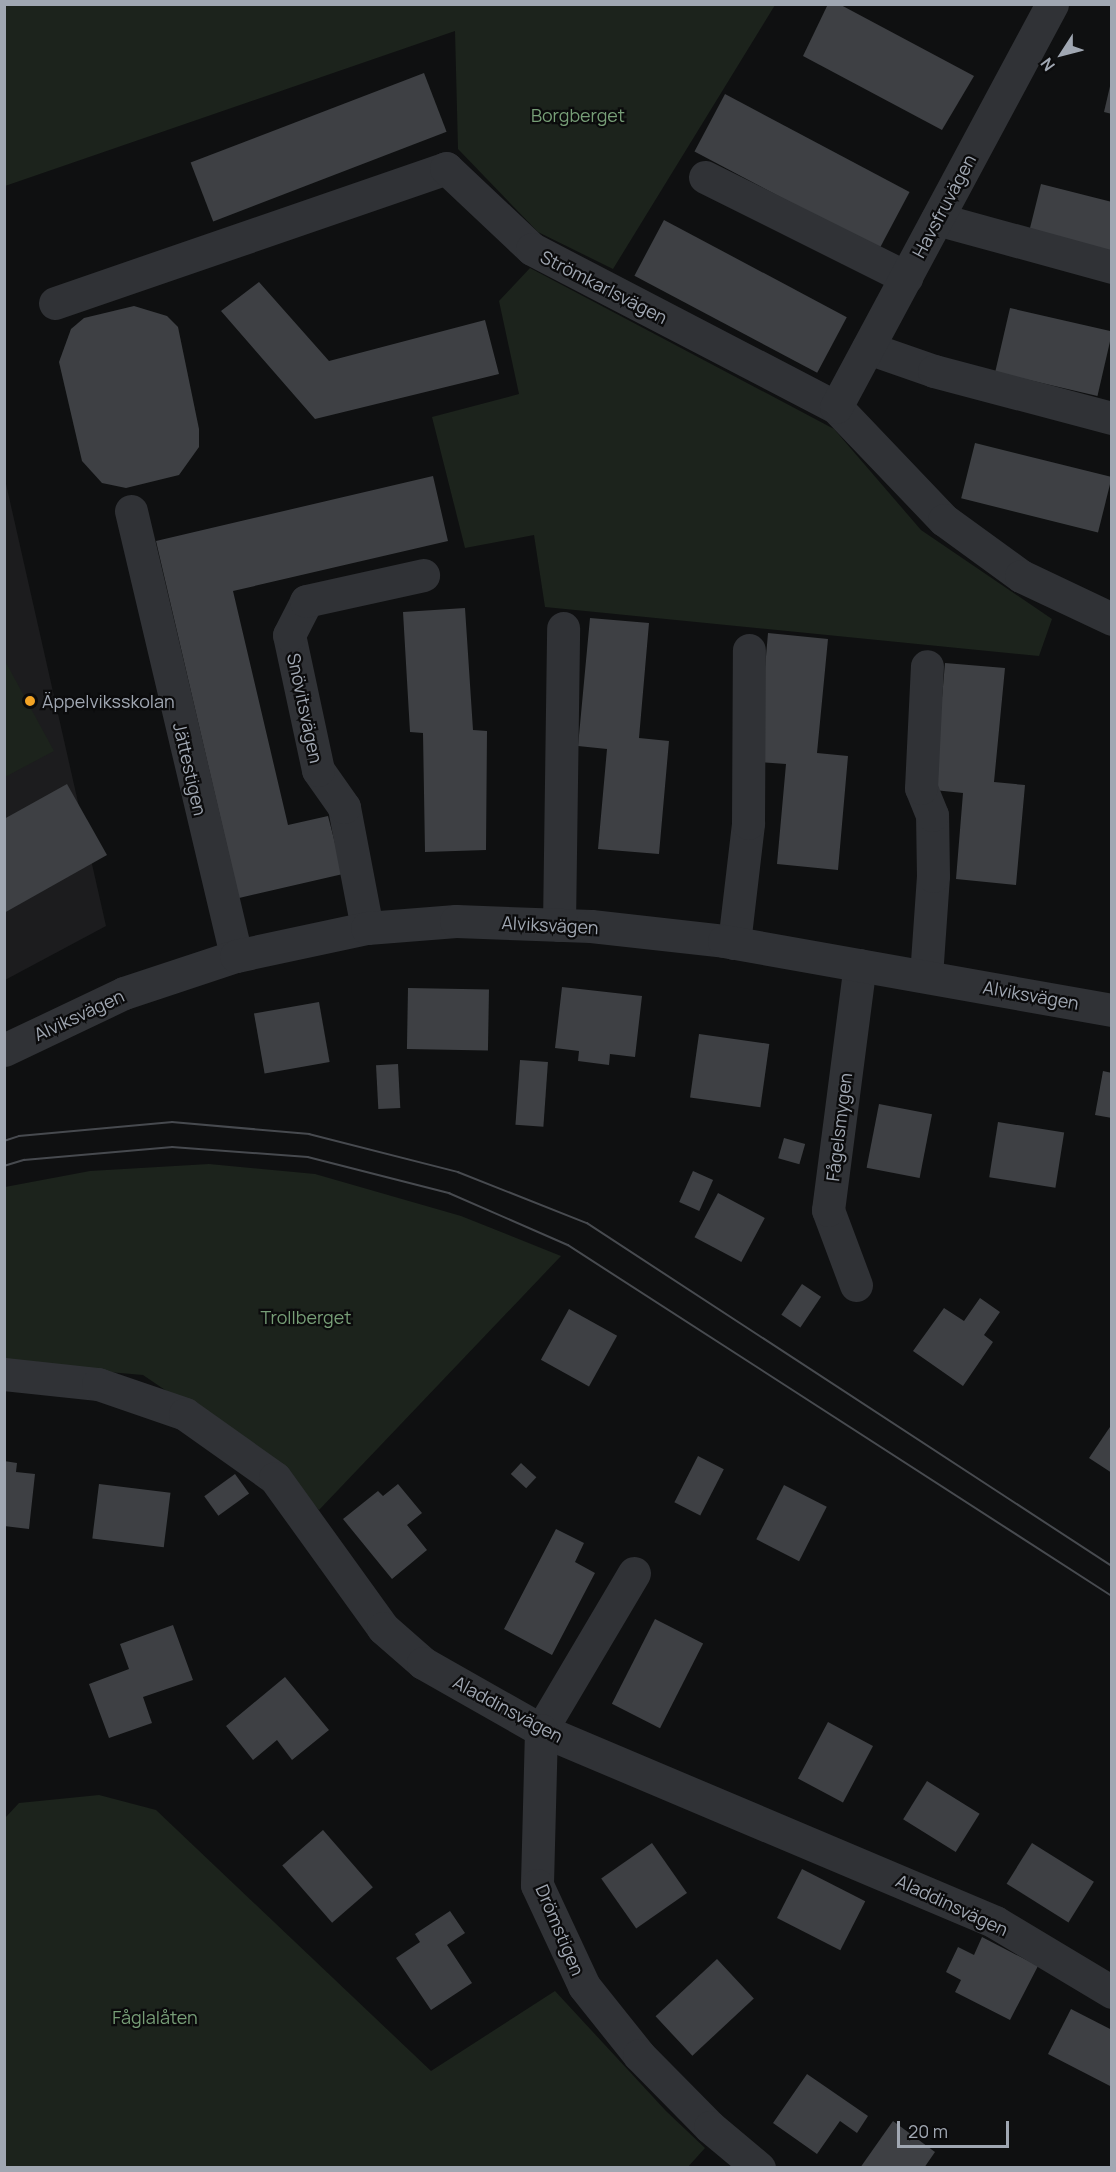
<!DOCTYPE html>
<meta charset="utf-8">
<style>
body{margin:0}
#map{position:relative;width:1116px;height:2172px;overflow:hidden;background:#0f1011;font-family:Manrope,sans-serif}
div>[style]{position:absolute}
.built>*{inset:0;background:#1c1c1e}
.green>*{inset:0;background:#1c231c}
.building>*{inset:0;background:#3e4044;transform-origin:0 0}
.minor>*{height:33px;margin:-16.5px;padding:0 16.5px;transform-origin:16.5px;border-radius:16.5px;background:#303236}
.tertiary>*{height:33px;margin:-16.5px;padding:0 16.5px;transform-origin:16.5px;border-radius:16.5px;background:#303236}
.tram>*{height:1.5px;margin:-0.75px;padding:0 0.75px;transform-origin:0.75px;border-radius:0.75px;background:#474a4f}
.dots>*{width:16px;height:16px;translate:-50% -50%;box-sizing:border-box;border:3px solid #0b0b0c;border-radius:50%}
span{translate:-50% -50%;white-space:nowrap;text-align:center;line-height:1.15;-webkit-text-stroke:4.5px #0b0b0c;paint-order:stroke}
.park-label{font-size:18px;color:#779e77}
.street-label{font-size:18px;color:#a0a7b2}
.poi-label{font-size:18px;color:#a0a7b2}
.left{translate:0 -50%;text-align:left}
.frame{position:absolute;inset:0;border:6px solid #a0a7b2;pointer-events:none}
.north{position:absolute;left:1032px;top:24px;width:60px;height:60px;-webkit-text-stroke:4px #0b0b0c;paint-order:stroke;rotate:234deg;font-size:16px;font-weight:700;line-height:24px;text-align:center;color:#a0a7b2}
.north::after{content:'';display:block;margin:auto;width:21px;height:27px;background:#a0a7b2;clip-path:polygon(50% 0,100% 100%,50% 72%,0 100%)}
.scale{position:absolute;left:897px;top:2121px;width:112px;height:27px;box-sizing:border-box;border:3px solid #a0a7b2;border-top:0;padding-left:8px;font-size:18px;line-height:21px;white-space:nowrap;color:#a0a7b2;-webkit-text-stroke:4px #0b0b0c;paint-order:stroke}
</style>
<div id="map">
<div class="built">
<i style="clip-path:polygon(4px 475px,106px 926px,5px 980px,4px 980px)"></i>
</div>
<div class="green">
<i style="clip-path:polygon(4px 5px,775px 5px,613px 269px,538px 232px,458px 149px,455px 31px,5px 186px)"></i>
<i style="clip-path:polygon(530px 268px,834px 429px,921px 530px,1052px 619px,1039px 656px,545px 607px,534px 535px,465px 548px,432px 417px,519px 394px,499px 301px)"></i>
<i style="clip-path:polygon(4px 659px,54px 751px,5px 777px,4px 777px)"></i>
<i style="clip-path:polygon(209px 1164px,315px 1174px,461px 1216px,561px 1256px,319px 1510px,283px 1470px,143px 1375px,5px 1363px,5px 1187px,90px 1171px)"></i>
<i style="clip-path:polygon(99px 1795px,156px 1810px,431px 2071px,555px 1991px,666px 2111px,705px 2148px,687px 2168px,5px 2167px,5px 1818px,19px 1803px)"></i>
</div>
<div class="building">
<i style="clip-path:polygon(828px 4px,839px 4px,974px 76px,942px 130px,803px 56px)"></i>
<i style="left:424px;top:73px;width:63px;height:250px;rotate:69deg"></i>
<i style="clip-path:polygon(1111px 82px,1112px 82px,1112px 114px,1104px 112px)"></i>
<i style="left:725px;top:94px;width:209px;height:65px;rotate:28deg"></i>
<i style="clip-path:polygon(1041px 184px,1112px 202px,1112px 257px,1028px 236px)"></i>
<i style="left:664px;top:220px;width:207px;height:63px;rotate:28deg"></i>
<i style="clip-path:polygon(259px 282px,329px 361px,485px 320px,499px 374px,315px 419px,221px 311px)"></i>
<i style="clip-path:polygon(134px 306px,167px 316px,178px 327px,199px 429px,199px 447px,179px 475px,126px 488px,102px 483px,82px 461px,59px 362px,71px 329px,84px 318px)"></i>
<i style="left:1010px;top:308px;width:105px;height:66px;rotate:13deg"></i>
<i style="left:975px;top:443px;width:141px;height:57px;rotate:14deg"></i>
<i style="clip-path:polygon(433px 476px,448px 541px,233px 591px,288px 825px,328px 816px,343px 874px,239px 898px,156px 541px)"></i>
<i style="clip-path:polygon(465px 608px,473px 730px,487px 731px,486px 850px,425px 852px,423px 733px,410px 732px,403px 612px)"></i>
<i style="clip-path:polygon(590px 618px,649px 623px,639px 738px,669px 741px,659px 854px,598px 849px,607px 749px,578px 746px)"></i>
<i style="clip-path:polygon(768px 633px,828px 639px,817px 753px,848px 756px,838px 870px,777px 864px,786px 764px,757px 762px)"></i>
<i style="clip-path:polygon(945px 663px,1005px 668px,994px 782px,1025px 785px,1016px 885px,956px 879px,963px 793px,934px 790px)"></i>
<i style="clip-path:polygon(67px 784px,107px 855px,4px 913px,4px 819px)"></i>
<i style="clip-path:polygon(562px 987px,642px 996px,635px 1057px,610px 1054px,609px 1065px,578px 1061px,579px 1051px,555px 1048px)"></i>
<i style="left:408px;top:988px;width:81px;height:61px;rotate:1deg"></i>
<i style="left:319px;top:1002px;width:61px;height:66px;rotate:80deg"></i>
<i style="left:699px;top:1034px;width:71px;height:64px;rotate:8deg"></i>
<i style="left:520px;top:1060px;width:28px;height:65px;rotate:4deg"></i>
<i style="left:398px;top:1064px;width:44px;height:22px;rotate:87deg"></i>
<i style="clip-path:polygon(1103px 1071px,1112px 1073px,1112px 1118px,1095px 1115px)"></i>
<i style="left:879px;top:1104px;width:54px;height:65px;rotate:11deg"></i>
<i style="left:998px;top:1122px;width:67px;height:56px;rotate:9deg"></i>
<i style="left:784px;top:1138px;width:22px;height:21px;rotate:16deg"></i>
<i style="left:693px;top:1171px;width:22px;height:34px;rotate:24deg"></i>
<i style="left:718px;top:1193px;width:53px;height:50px;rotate:28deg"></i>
<i style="left:802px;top:1284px;width:23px;height:37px;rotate:34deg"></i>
<i style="clip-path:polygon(980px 1298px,1000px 1312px,984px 1335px,993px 1342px,963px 1386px,913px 1351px,944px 1308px,964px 1321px)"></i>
<i style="left:569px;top:1309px;width:55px;height:58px;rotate:29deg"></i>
<i style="clip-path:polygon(1112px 1424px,1112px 1473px,1089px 1458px)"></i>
<i style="left:698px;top:1456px;width:29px;height:52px;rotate:27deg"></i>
<i style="clip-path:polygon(4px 1461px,17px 1463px,16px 1472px,35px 1474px,29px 1529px,4px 1526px)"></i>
<i style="left:521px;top:1463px;width:21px;height:15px;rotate:43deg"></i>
<i style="left:235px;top:1474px;width:24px;height:38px;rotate:54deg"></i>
<i style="left:99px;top:1484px;width:72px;height:55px;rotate:7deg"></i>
<i style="clip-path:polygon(398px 1484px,422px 1513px,407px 1525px,427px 1550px,392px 1579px,343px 1519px,378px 1491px,383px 1496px)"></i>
<i style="left:784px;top:1485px;width:48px;height:61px;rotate:27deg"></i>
<i style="clip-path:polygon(556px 1529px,584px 1543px,575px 1562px,595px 1573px,552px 1655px,504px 1629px)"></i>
<i style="left:655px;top:1619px;width:54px;height:95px;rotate:27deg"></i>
<i style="clip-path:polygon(173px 1625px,193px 1680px,143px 1697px,152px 1723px,109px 1738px,89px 1684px,129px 1669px,120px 1644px)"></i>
<i style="clip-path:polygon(285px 1677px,329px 1730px,292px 1760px,277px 1740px,253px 1760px,226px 1726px)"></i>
<i style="left:828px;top:1722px;width:51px;height:64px;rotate:28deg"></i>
<i style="left:927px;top:1781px;width:62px;height:45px;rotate:32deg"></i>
<i style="left:323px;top:1830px;width:76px;height:54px;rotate:49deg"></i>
<i style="left:652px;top:1843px;width:61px;height:62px;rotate:55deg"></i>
<i style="left:1032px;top:1843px;width:73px;height:48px;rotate:32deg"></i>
<i style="left:802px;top:1869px;width:71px;height:55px;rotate:27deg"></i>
<i style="clip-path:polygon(450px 1911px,465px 1933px,447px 1945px,472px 1983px,431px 2010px,396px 1958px,420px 1942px,415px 1934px)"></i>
<i style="clip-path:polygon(982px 1937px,1038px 1966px,1010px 2020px,955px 1992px,961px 1980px,946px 1972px,958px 1947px,974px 1955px)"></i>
<i style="left:717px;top:1959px;width:54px;height:84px;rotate:47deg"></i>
<i style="clip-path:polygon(1071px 2009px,1112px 2030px,1112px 2087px,1048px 2054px)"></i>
<i style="clip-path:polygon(807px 2074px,868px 2116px,857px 2133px,840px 2121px,817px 2154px,773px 2123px)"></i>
<i style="clip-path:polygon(893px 2121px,935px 2152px,924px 2168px,860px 2168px)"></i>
</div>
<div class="minor">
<i style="left:705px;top:177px;width:225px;rotate:26.5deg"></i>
<i style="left:937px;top:219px;width:181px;rotate:15.3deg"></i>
<i style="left:55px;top:303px;width:414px;rotate:-19deg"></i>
<i style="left:446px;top:168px;width:118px;rotate:43.3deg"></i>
<i style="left:532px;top:249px;width:343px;rotate:27.5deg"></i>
<i style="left:836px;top:407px;width:156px;rotate:46.3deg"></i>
<i style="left:944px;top:520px;width:95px;rotate:36deg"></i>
<i style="left:1021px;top:576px;width:101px;rotate:25.3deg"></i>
<i style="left:868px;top:348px;width:70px;rotate:19.2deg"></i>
<i style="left:934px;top:371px;width:184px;rotate:14.8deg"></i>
<i style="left:836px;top:407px;width:457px;rotate:-61.8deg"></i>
<i style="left:131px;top:511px;width:457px;rotate:76.7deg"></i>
<i style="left:559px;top:925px;width:297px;rotate:-89.2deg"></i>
<i style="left:367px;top:928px;width:123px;rotate:-100.8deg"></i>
<i style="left:344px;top:807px;width:45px;rotate:-125.1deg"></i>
<i style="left:318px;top:770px;width:138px;rotate:-102.1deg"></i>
<i style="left:289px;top:635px;width:38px;rotate:-63deg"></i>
<i style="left:306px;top:601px;width:120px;rotate:-12.5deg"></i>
<i style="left:734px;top:943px;width:121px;rotate:-83.3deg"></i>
<i style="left:748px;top:823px;width:173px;rotate:-89.7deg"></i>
<i style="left:926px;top:976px;width:100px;rotate:-86deg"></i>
<i style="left:933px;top:876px;width:61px;rotate:-90.9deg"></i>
<i style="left:932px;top:815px;width:29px;rotate:-112deg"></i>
<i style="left:921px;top:788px;width:122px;rotate:-87.2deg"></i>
<i style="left:856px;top:1285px;width:80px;rotate:-110.5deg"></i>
<i style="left:828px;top:1210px;width:247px;rotate:-82.6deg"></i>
<i style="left:4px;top:1374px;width:95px;rotate:6.1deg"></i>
<i style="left:98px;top:1384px;width:92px;rotate:19deg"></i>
<i style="left:185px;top:1414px;width:110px;rotate:35.4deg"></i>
<i style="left:275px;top:1478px;width:185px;rotate:54.2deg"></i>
<i style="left:383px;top:1628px;width:53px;rotate:41.2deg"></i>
<i style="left:423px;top:1663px;width:136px;rotate:29.6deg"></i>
<i style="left:541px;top:1730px;width:493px;rotate:22.9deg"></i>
<i style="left:995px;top:1922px;width:136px;rotate:30.9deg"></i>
<i style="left:634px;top:1573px;width:182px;rotate:120.6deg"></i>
<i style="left:541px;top:1730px;width:155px;rotate:91.5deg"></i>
<i style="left:537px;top:1885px;width:111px;rotate:65deg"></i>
<i style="left:584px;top:1986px;width:88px;rotate:51.4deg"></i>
<i style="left:639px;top:2055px;width:101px;rotate:45.4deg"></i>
<i style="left:710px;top:2127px;width:64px;rotate:39.9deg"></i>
</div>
<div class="tertiary">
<i style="left:4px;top:1050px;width:133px;rotate:-25.4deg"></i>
<i style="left:124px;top:993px;width:118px;rotate:-18.3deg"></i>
<i style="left:236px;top:956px;width:134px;rotate:-12.1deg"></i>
<i style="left:367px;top:928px;width:89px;rotate:-4.5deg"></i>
<i style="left:456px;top:921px;width:135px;rotate:2.1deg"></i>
<i style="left:591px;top:926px;width:134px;rotate:6.4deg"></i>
<i style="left:724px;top:941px;width:394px;rotate:10.1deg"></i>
</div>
<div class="tram">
<i style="left:4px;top:1141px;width:16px;rotate:-18deg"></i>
<i style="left:19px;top:1136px;width:154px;rotate:-5.2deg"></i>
<i style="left:172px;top:1122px;width:138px;rotate:5deg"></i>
<i style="left:309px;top:1134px;width:154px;rotate:14.3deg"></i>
<i style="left:458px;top:1172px;width:139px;rotate:21.6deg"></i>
<i style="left:587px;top:1223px;width:627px;rotate:33.16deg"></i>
<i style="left:4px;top:1166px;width:21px;rotate:-17deg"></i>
<i style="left:24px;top:1160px;width:149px;rotate:-5deg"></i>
<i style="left:172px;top:1147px;width:136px;rotate:4.2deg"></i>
<i style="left:308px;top:1157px;width:146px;rotate:14.3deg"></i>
<i style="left:449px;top:1193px;width:130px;rotate:23.6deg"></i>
<i style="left:568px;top:1245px;width:647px;rotate:32.83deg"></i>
</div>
<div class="dots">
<i style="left:30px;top:701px;background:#f4a425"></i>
</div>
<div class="park-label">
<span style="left:578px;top:115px">Borgberget</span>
<span style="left:306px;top:1317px">Trollberget</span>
<span style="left:155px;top:2017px">Fåglalåten</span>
</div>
<div class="street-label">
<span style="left:944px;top:206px;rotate:-62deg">Havsfruvägen</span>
<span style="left:604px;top:287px;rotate:27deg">Strömkarlsvägen</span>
<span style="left:305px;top:708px;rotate:78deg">Snövitsvägen</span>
<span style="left:190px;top:769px;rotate:77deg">Jättestigen</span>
<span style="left:550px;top:925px;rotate:3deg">Alviksvägen</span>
<span style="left:1031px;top:995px;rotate:10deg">Alviksvägen</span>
<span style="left:79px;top:1015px;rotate:-25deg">Alviksvägen</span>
<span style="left:839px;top:1127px;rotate:-83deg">Fågelsmygen</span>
<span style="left:508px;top:1709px;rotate:28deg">Aladdinsvägen</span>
<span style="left:952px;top:1905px;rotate:25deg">Aladdinsvägen</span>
<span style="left:560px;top:1930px;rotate:67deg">Drömstigen</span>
</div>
<div class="poi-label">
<span class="left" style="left:42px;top:701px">Äppelviksskolan</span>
</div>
<div class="frame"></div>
<div class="north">N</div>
<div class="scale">20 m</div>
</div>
